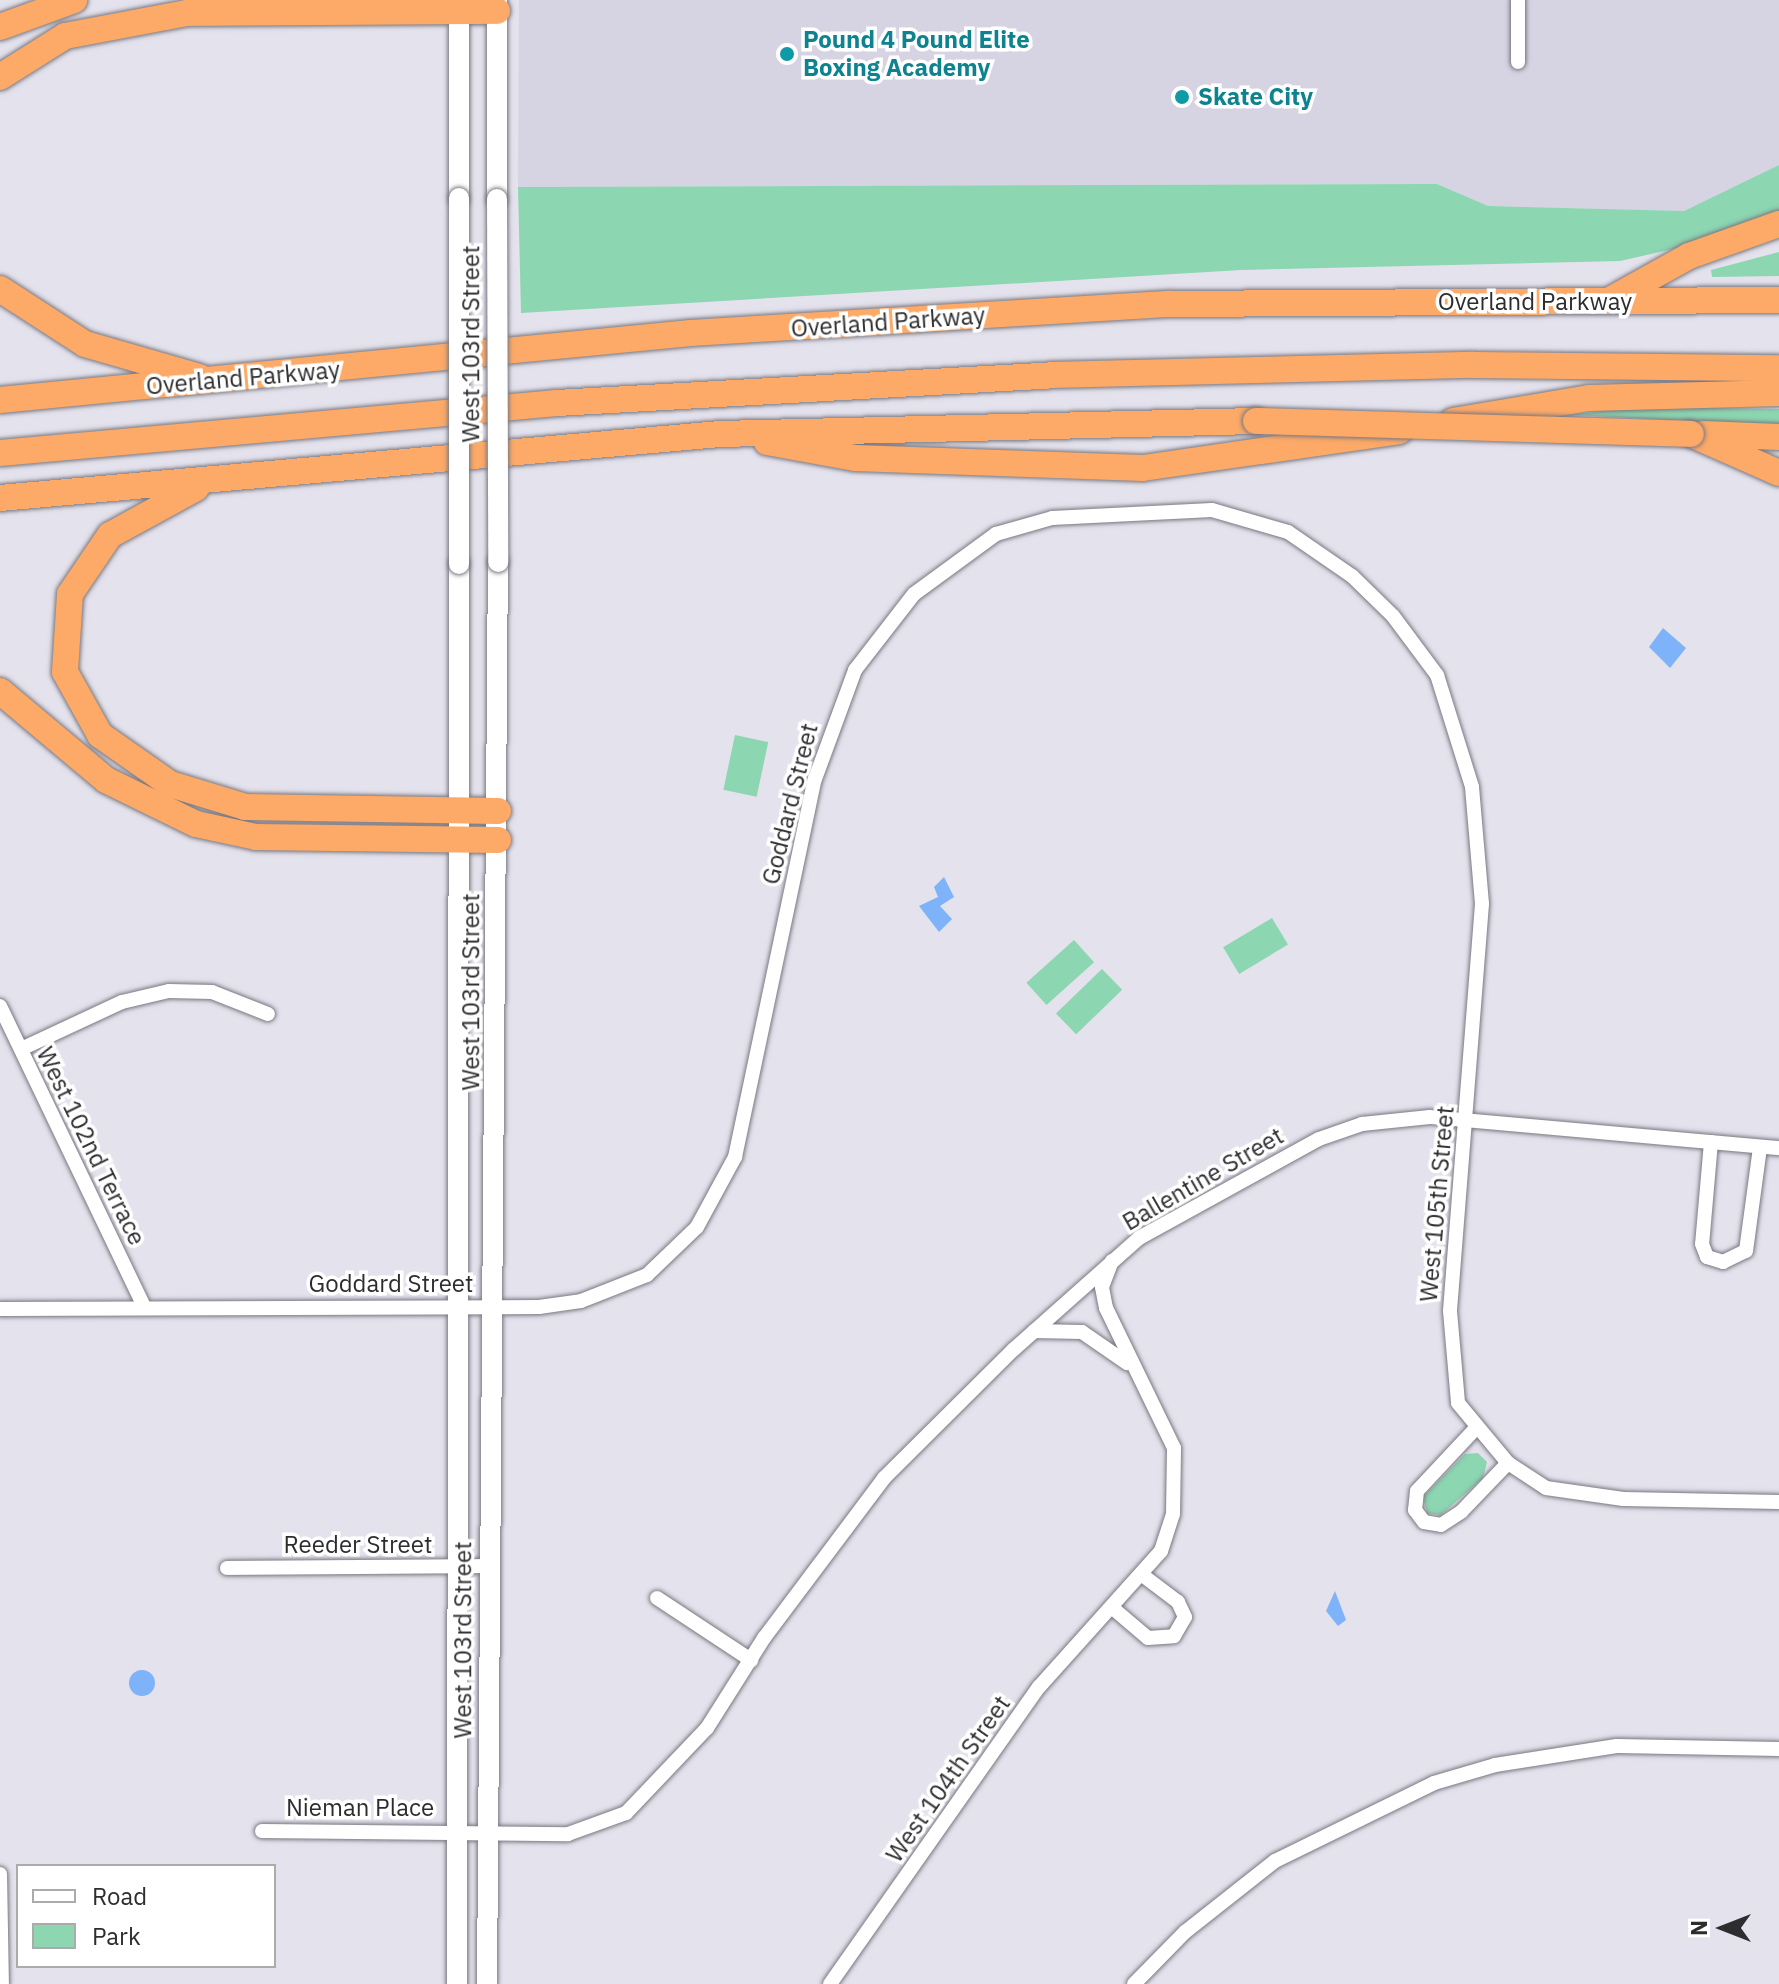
<!DOCTYPE html>
<style>
body{margin:0}
#map{position:relative;width:1779px;height:1984px;overflow:hidden;background:#e4e2ec;font-family:"IBM Plex Sans",sans-serif}
div>[style]{position:absolute}
.built>*{inset:0;background:#d6d3e3}
.green>*{inset:0;background:#8cd6b1;transform-origin:0 0}
.water>*{inset:0;background:#7eb3f9}
.round{border-radius:50%}
.roads{filter:drop-shadow(0 0 2px #797880) drop-shadow(0 0 2px #797880)}
.minor>*{height:14px;margin:-7px;padding:0 7px;transform-origin:7px;border-radius:7px;background:#fff}
.secondary>*{height:20px;margin:-10px;padding:0 10px;transform-origin:10px;border-radius:10px;background:#fff}
.motorway>*{height:26px;margin:-13px;padding:0 13px;transform-origin:13px;border-radius:13px;background:#fda967}
.bridges{filter:drop-shadow(0 0 2px #797880) drop-shadow(0 0 2px #797880)}
.secondary-bridge>*{height:20px;margin:-10px;padding:0 10px;transform-origin:10px;border-radius:10px;background:#fff}
.motorway-bridge>*{height:26px;margin:-13px;padding:0 13px;transform-origin:13px;border-radius:13px;background:#fda967}
.dots>*{width:22px;height:22px;translate:-50% -50%;box-sizing:border-box;border:4px solid #fff;border-radius:50%}
span{translate:-50% -50%;white-space:nowrap;text-align:center;line-height:1.15;-webkit-text-stroke:7px #fff;paint-order:stroke}
.culture-label{font-size:24px;color:#0d838f;font-weight:700}
.left{translate:0 -50%;text-align:left}
.street-label{font-size:24px;color:#2d2c2f}
.legend{position:absolute;left:16px;top:1864px;width:260px;height:104px;box-sizing:border-box;background:#fff;border:2px solid #ababac;margin:0;padding:10px 14px;list-style:none;font-size:24px;color:#2d2c2f}
.legend li{display:flex;align-items:center;gap:16px;height:40px}
.legend b{width:40px;border:2px solid #ababac}
.north{position:absolute;left:1683px;top:1888px;width:80px;height:80px;-webkit-text-stroke:6px #fff;paint-order:stroke;rotate:270deg;font-size:22px;font-weight:700;line-height:32px;text-align:center;color:#2d2c2f}
.north::after{content:'';display:block;margin:auto;width:28px;height:36px;background:#2d2c2f;clip-path:polygon(50% 0,100% 100%,50% 72%,0 100%)}
</style>
<div id="map">
<div class="built">
<i style="clip-path:polygon(519px 0,1779px 0,1779px 165px,1684px 211px,1488px 206px,1437px 184px,518px 187px)"></i>
</div>
<div class="green">
<i style="clip-path:polygon(1779px 165px,1779px 225px,1620px 261px,1241px 270px,521px 313px,518px 187px,1437px 184px,1488px 206px,1684px 211px)"></i>
<i style="clip-path:polygon(1779px 252px,1779px 276px,1712px 277px,1711px 270px)"></i>
<i style="clip-path:polygon(1626px 407px,1779px 409px,1779px 426px,1575px 415px)"></i>
<i style="left:735px;top:735px;width:34px;height:56px;rotate:12deg"></i>
<i style="left:1272px;top:918px;width:31px;height:57px;rotate:59deg"></i>
<i style="left:1074px;top:940px;width:30px;height:64px;rotate:48deg"></i>
<i style="left:1102px;top:969px;width:29px;height:64px;rotate:46deg"></i>
<i style="clip-path:polygon(1478px 1453px,1487px 1462px,1483px 1478px,1441px 1515px,1427px 1513px,1423px 1497px,1465px 1454px)"></i>
</div>
<div class="water">
<i style="clip-path:polygon(1663px 628px,1686px 648px,1670px 668px,1649px 647px)"></i>
<i style="clip-path:polygon(944px 877px,954px 897px,940px 906px,952px 919px,939px 932px,919px 906px,938px 897px,934px 887px)"></i>
<i style="clip-path:polygon(1335px 1591px,1346px 1620px,1338px 1626px,1326px 1611px)"></i>
<i class="round" style="left:129px;top:1670px;width:26px;height:26px"></i>
</div>
<div class="roads">
<div class="minor">
<i style="left:1518px;top:0;width:62px;rotate:90deg"></i>
<i style="left:0;top:1006px;width:331px;rotate:64.4deg"></i>
<i style="left:21px;top:1049px;width:111px;rotate:-25deg"></i>
<i style="left:122px;top:1002px;width:48px;rotate:-13.2deg"></i>
<i style="left:169px;top:991px;width:43px;rotate:1.3deg"></i>
<i style="left:212px;top:992px;width:60px;rotate:21.4deg"></i>
<i style="left:1711px;top:1142px;width:102px;rotate:95deg"></i>
<i style="left:1702px;top:1244px;width:14px;rotate:69deg"></i>
<i style="left:1707px;top:1257px;width:17px;rotate:17deg"></i>
<i style="left:1723px;top:1262px;width:25px;rotate:-26deg"></i>
<i style="left:1746px;top:1251px;width:105px;rotate:-82.3deg"></i>
<i style="left:0;top:1309px;width:539px;rotate:-0.21deg"></i>
<i style="left:539px;top:1307px;width:42px;rotate:-8.1deg"></i>
<i style="left:581px;top:1301px;width:71px;rotate:-21.5deg"></i>
<i style="left:647px;top:1275px;width:69px;rotate:-43.8deg"></i>
<i style="left:697px;top:1227px;width:80px;rotate:-61.5deg"></i>
<i style="left:735px;top:1157px;width:386px;rotate:-78.1deg"></i>
<i style="left:815px;top:779px;width:116px;rotate:-69.8deg"></i>
<i style="left:855px;top:670px;width:96px;rotate:-52.2deg"></i>
<i style="left:914px;top:594px;width:102px;rotate:-36.2deg"></i>
<i style="left:996px;top:534px;width:58px;rotate:-15.9deg"></i>
<i style="left:1052px;top:518px;width:160px;rotate:-2.9deg"></i>
<i style="left:1212px;top:510px;width:79px;rotate:16.1deg"></i>
<i style="left:1288px;top:532px;width:78px;rotate:34.5deg"></i>
<i style="left:1352px;top:576px;width:57px;rotate:44.3deg"></i>
<i style="left:1393px;top:616px;width:74px;rotate:53.3deg"></i>
<i style="left:1437px;top:675px;width:117px;rotate:72.6deg"></i>
<i style="left:1472px;top:787px;width:117px;rotate:85.1deg"></i>
<i style="left:1482px;top:904px;width:408px;rotate:94.5deg"></i>
<i style="left:1450px;top:1311px;width:92px;rotate:85deg"></i>
<i style="left:1458px;top:1403px;width:78px;rotate:50.2deg"></i>
<i style="left:1508px;top:1463px;width:45px;rotate:33.3deg"></i>
<i style="left:1546px;top:1488px;width:78px;rotate:8.1deg"></i>
<i style="left:1623px;top:1499px;width:156px;rotate:1.1deg"></i>
<i style="left:1034px;top:1331px;width:48px;rotate:1.2deg"></i>
<i style="left:1082px;top:1332px;width:55px;rotate:34.6deg"></i>
<i style="left:1476px;top:1428px;width:86px;rotate:133.1deg"></i>
<i style="left:1417px;top:1491px;width:19px;rotate:96deg"></i>
<i style="left:1415px;top:1510px;width:15px;rotate:53deg"></i>
<i style="left:1424px;top:1522px;width:17px;rotate:10deg"></i>
<i style="left:1441px;top:1525px;width:24px;rotate:-33deg"></i>
<i style="left:1461px;top:1512px;width:68px;rotate:-46.2deg"></i>
<i style="left:227px;top:1568px;width:262px;rotate:-0.4deg"></i>
<i style="left:657px;top:1598px;width:113px;rotate:33.4deg"></i>
<i style="left:1115px;top:1610px;width:43px;rotate:40.3deg"></i>
<i style="left:1148px;top:1638px;width:26px;rotate:-4deg"></i>
<i style="left:1174px;top:1636px;width:22px;rotate:-60deg"></i>
<i style="left:1185px;top:1617px;width:17px;rotate:-115deg"></i>
<i style="left:1178px;top:1602px;width:41px;rotate:-142.9deg"></i>
<i style="left:262px;top:1831px;width:306px;rotate:0.6deg"></i>
<i style="left:568px;top:1834px;width:62px;rotate:-19.9deg"></i>
<i style="left:626px;top:1813px;width:117px;rotate:-46.4deg"></i>
<i style="left:707px;top:1728px;width:107px;rotate:-57.7deg"></i>
<i style="left:764px;top:1638px;width:200px;rotate:-53.1deg"></i>
<i style="left:884px;top:1478px;width:183px;rotate:-44.8deg"></i>
<i style="left:1014px;top:1349px;width:167px;rotate:-41.6deg"></i>
<i style="left:1139px;top:1238px;width:205px;rotate:-28.8deg"></i>
<i style="left:1319px;top:1139px;width:46px;rotate:-19.2deg"></i>
<i style="left:1362px;top:1124px;width:68px;rotate:-5.9deg"></i>
<i style="left:1430px;top:1117px;width:350px;rotate:5.1deg"></i>
<i style="left:0;top:1874px;width:110px;rotate:89deg"></i>
<i style="left:830px;top:1984px;width:363px;rotate:-54.9deg"></i>
<i style="left:1039px;top:1687px;width:183px;rotate:-48.1deg"></i>
<i style="left:1161px;top:1551px;width:39px;rotate:-72deg"></i>
<i style="left:1173px;top:1514px;width:66px;rotate:-89.1deg"></i>
<i style="left:1174px;top:1448px;width:156px;rotate:-115.9deg"></i>
<i style="left:1106px;top:1308px;width:21px;rotate:-101deg"></i>
<i style="left:1102px;top:1287px;width:28px;rotate:-69deg"></i>
<i style="left:1134px;top:1984px;width:73px;rotate:-45.6deg"></i>
<i style="left:1185px;top:1932px;width:115px;rotate:-38.3deg"></i>
<i style="left:1275px;top:1861px;width:177px;rotate:-26.1deg"></i>
<i style="left:1434px;top:1783px;width:64px;rotate:-16.4deg"></i>
<i style="left:1495px;top:1765px;width:123px;rotate:-8.9deg"></i>
<i style="left:1617px;top:1746px;width:162px;rotate:1.1deg"></i>
</div>
<div class="secondary">
<i style="left:459px;top:0;width:198px;rotate:90deg"></i>
<i style="left:497px;top:0;width:199px;rotate:90deg"></i>
<i style="left:457px;top:1984px;width:1420px;rotate:-89.92deg"></i>
<i style="left:487px;top:1984px;width:1422px;rotate:-89.56deg"></i>
</div>
<div class="motorway">
<i style="left:0;top:27px;width:79px;rotate:-20deg"></i>
<i style="left:0;top:77px;width:77px;rotate:-32.2deg"></i>
<i style="left:65px;top:36px;width:124px;rotate:-10.7deg"></i>
<i style="left:187px;top:13px;width:310px;rotate:-0.4deg"></i>
<i style="left:0;top:289px;width:101px;rotate:32.9deg"></i>
<i style="left:85px;top:344px;width:119px;rotate:16.1deg"></i>
<i style="left:1608px;top:301px;width:93px;rotate:-29.1deg"></i>
<i style="left:1689px;top:256px;width:96px;rotate:-19.6deg"></i>
<i style="left:0;top:400px;width:694px;rotate:-5.54deg"></i>
<i style="left:691px;top:333px;width:480px;rotate:-3.5deg"></i>
<i style="left:1170px;top:304px;width:609px;rotate:-0.38deg"></i>
<i style="left:1453px;top:421px;width:138px;rotate:-9.6deg"></i>
<i style="left:1589px;top:398px;width:190px;rotate:-1.5deg"></i>
<i style="left:1691px;top:434px;width:96px;rotate:23.9deg"></i>
<i style="left:1703px;top:434px;width:76px;rotate:2.3deg"></i>
<i style="left:767px;top:442px;width:89px;rotate:10.3deg"></i>
<i style="left:855px;top:458px;width:288px;rotate:2deg"></i>
<i style="left:1143px;top:468px;width:259px;rotate:-8.2deg"></i>
<i style="left:0;top:453px;width:559px;rotate:-5.13deg"></i>
<i style="left:557px;top:403px;width:495px;rotate:-3.2deg"></i>
<i style="left:1051px;top:375px;width:422px;rotate:-1.4deg"></i>
<i style="left:1473px;top:365px;width:306px;rotate:0.6deg"></i>
<i style="left:196px;top:488px;width:98px;rotate:151.3deg"></i>
<i style="left:110px;top:535px;width:71px;rotate:124.1deg"></i>
<i style="left:70px;top:594px;width:78px;rotate:93.7deg"></i>
<i style="left:65px;top:672px;width:72px;rotate:60.9deg"></i>
<i style="left:100px;top:735px;width:85px;rotate:35deg"></i>
<i style="left:170px;top:784px;width:78px;rotate:17deg"></i>
<i style="left:245px;top:807px;width:253px;rotate:0.9deg"></i>
<i style="left:0;top:498px;width:723px;rotate:-5.08deg"></i>
<i style="left:720px;top:434px;width:536px;rotate:-1.39deg"></i>
<i style="left:0;top:691px;width:138px;rotate:40deg"></i>
<i style="left:106px;top:780px;width:100px;rotate:26.1deg"></i>
<i style="left:196px;top:824px;width:61px;rotate:12.2deg"></i>
<i style="left:256px;top:837px;width:242px;rotate:0.7deg"></i>
</div>
</div>
<div class="bridges">
<div class="secondary-bridge">
<i style="left:459px;top:198px;width:366px;rotate:90deg"></i>
<i style="left:497px;top:199px;width:363px;rotate:89.8deg"></i>
</div>
<div class="motorway-bridge">
<i style="left:1256px;top:421px;width:435px;rotate:1.7deg"></i>
</div>
</div>
<div class="dots">
<i style="left:787px;top:54px;background:#0f9aa8"></i>
<i style="left:1182px;top:97px;background:#0f9aa8"></i>
</div>
<div class="culture-label">
<span class="left" style="left:803px;top:54px">Pound 4 Pound Elite<br>Boxing Academy</span>
<span class="left" style="left:1198px;top:97px">Skate City</span>
</div>
<div class="street-label">
<span style="left:1535px;top:302px">Overland Parkway</span>
<span style="left:888px;top:322px;rotate:-4deg">Overland Parkway</span>
<span style="left:471px;top:344px;rotate:-90deg">West 103rd Street</span>
<span style="left:243px;top:378px;rotate:-5deg">Overland Parkway</span>
<span style="left:790px;top:804px;rotate:-76deg">Goddard Street</span>
<span style="left:471px;top:992px;rotate:-90deg">West 103rd Street</span>
<span style="left:91px;top:1146px;rotate:64deg">West 102nd Terrace</span>
<span style="left:1203px;top:1179px;rotate:-30deg">Ballentine Street</span>
<span style="left:1437px;top:1204px;rotate:-85deg">West 105th Street</span>
<span style="left:391px;top:1284px">Goddard Street</span>
<span style="left:358px;top:1545px">Reeder Street</span>
<span style="left:463px;top:1640px;rotate:-90deg">West 103rd Street</span>
<span style="left:948px;top:1779px;rotate:-55deg">West 104th Street</span>
<span style="left:360px;top:1808px">Nieman Place</span>
</div>
<ul class="legend">
<li><b style="height:10px;background:#fff"></b>Road</li>
<li><b style="height:22px;background:#8cd6b1"></b>Park</li>
</ul>
<div class="north">N</div>
</div>
